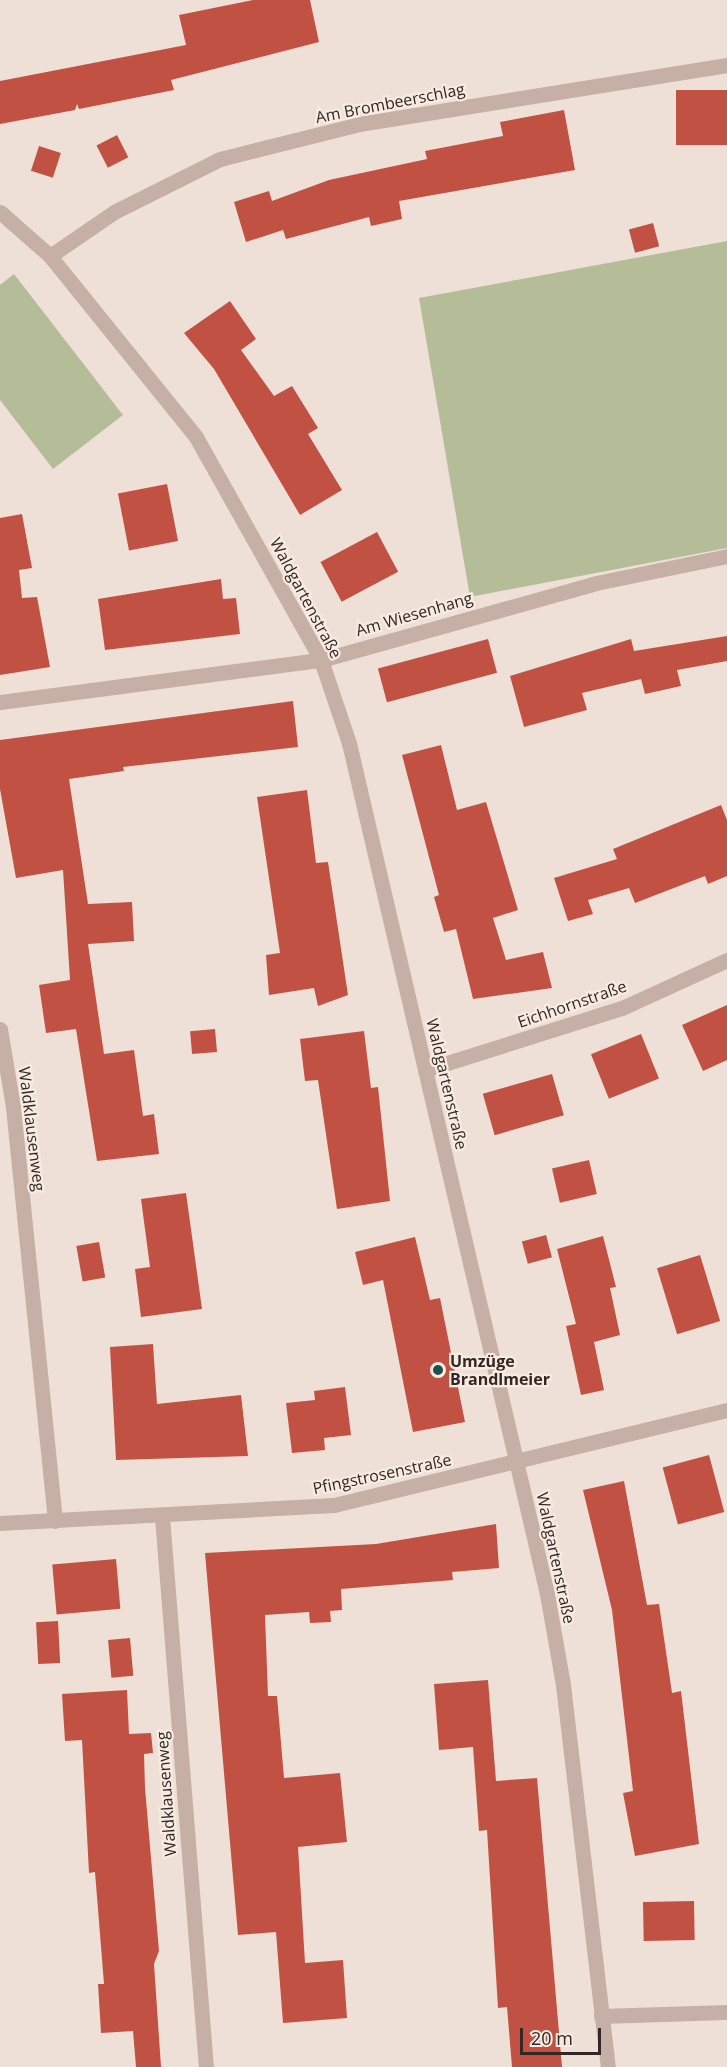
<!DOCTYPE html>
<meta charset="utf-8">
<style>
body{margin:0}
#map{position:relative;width:727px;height:2067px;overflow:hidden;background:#efe0d7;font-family:"Open Sans",sans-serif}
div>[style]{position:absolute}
.green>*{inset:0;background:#b5bd98}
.building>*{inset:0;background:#c15243;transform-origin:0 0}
.minor>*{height:15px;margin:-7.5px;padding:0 7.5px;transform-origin:7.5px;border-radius:7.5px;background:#c6afa4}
.dots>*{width:16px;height:16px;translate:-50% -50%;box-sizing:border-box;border:3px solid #f7ebe2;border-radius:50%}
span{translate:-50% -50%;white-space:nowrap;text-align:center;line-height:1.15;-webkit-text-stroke:4.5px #f7ebe2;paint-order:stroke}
.street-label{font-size:16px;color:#322725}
.poi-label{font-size:16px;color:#322725;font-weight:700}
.left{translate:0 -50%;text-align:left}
.scale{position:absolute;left:520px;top:2028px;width:81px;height:27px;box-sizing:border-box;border:3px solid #322725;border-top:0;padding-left:8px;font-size:18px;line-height:21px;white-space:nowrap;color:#322725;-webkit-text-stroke:4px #f7ebe2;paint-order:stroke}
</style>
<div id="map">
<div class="green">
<i style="clip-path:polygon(727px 241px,727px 548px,470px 597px,419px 298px)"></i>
<i style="clip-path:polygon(14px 274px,123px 415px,53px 469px,0 400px,0 285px)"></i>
</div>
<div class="building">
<i style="clip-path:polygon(253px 0,310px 0,319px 42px,171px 80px,174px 90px,79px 109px,77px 104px,75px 110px,0 124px,0 81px,186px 45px,179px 15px)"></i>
<i style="left:727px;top:90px;width:55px;height:51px;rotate:90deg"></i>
<i style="clip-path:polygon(564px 110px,575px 170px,399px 201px,402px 219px,371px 226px,369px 217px,286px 239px,283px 230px,246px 242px,234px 202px,269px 191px,272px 201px,329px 180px,427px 159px,425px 151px,503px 136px,500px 122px)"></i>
<i style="left:117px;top:135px;width:25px;height:23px;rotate:63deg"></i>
<i style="left:39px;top:146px;width:23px;height:26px;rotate:18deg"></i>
<i style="left:653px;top:223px;width:24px;height:25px;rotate:75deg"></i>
<i style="clip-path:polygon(230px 301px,256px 339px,241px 350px,274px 396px,292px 386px,318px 428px,308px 434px,342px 490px,300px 515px,214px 369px,184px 333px)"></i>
<i style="left:167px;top:484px;width:58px;height:50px;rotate:79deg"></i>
<i style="clip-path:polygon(22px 514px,32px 568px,19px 570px,22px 598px,37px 597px,50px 667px,0 675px,0 518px)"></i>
<i style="left:377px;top:532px;width:45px;height:64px;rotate:62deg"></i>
<i style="clip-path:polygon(221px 579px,223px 599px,236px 598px,240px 634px,105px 650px,98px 599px)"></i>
<i style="clip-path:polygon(727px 636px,727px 661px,677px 670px,681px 686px,645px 694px,641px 679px,582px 693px,587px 710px,524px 727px,510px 676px,631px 639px,634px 651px)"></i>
<i style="left:488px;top:639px;width:35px;height:114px;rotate:75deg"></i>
<i style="clip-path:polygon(293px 701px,298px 747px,123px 767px,124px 771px,69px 779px,88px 904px,132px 902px,134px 941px,88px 944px,104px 1054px,134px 1050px,143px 1116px,154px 1114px,159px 1154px,97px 1161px,76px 1029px,46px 1033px,39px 985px,70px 980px,63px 870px,16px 878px,0 789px,0 740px)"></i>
<i style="clip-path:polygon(441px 745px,457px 810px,486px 802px,518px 910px,493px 918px,506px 960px,543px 952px,552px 988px,473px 999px,456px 929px,444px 932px,434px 897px,439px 895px,402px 755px)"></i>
<i style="clip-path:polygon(307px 790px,316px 863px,328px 862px,348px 995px,318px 1006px,314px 988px,269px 995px,266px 955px,280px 953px,257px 797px)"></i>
<i style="clip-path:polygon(721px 805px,727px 820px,727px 876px,708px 884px,705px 876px,635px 903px,629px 888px,588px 900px,593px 914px,568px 921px,554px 878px,617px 859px,613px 849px)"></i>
<i style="clip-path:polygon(727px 1005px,727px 1060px,703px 1071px,682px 1025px)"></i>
<i style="left:215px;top:1029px;width:23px;height:25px;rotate:85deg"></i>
<i style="clip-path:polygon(364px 1031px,371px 1088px,378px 1087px,390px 1201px,337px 1209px,318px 1080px,305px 1081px,300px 1039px)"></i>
<i style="left:641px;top:1034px;width:48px;height:54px;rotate:68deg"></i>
<i style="left:552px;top:1074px;width:43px;height:72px;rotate:74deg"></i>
<i style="left:589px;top:1160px;width:35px;height:38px;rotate:77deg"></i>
<i style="clip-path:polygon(186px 1193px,202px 1309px,141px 1317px,135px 1269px,150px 1267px,141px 1199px)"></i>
<i style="left:546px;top:1235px;width:23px;height:25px;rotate:75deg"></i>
<i style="clip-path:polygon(603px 1236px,616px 1287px,610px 1288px,620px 1335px,594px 1342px,604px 1390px,581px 1395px,566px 1326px,576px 1324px,557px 1249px)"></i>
<i style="clip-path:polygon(415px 1237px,430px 1300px,440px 1298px,465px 1422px,413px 1432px,383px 1280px,363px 1285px,355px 1252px)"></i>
<i style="left:99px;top:1242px;width:36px;height:23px;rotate:80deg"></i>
<i style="left:700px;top:1255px;width:69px;height:45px;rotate:73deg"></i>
<i style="clip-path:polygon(153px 1344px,157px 1404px,241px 1395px,248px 1456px,116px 1460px,110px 1347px)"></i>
<i style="clip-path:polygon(345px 1387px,351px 1435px,324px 1438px,325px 1450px,292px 1453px,286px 1403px,315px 1400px,314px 1391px)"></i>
<i style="left:709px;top:1455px;width:59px;height:48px;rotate:75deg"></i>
<i style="clip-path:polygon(624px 1481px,647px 1605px,659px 1604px,672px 1693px,681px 1691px,699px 1844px,635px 1856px,623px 1793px,633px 1791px,612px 1610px,583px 1490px)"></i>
<i style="clip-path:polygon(496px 1524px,499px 1568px,452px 1572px,453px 1580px,341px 1589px,342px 1610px,330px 1611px,331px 1622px,310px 1623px,309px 1612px,265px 1615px,268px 1696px,277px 1696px,284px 1778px,340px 1773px,347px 1842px,298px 1847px,305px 1963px,343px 1960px,347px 2018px,283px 2023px,276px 1932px,238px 1935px,205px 1553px,376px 1544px)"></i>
<i style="left:116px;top:1559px;width:50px;height:64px;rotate:85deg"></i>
<i style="left:58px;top:1621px;width:42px;height:22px;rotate:87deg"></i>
<i style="left:130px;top:1638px;width:38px;height:22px;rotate:85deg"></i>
<i style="clip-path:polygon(488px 1680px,496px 1781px,537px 1778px,562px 2067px,512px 2067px,507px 2007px,498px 2008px,487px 1830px,479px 1831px,473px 1747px,439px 1750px,434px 1684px)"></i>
<i style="clip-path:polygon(127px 1690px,129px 1734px,151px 1733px,153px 1753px,144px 1754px,145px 1788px,159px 1951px,154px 1964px,161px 2067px,136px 2067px,133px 2031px,101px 2033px,98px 1984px,104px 1984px,95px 1872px,89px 1873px,82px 1740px,65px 1741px,62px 1694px)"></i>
<i style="left:694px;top:1901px;width:39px;height:51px;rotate:89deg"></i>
</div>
<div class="minor">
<i style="left:0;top:212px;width:67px;rotate:41.3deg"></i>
<i style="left:50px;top:256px;width:233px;rotate:51.1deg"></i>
<i style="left:196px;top:437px;width:256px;rotate:60.7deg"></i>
<i style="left:321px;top:660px;width:88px;rotate:71.4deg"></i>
<i style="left:349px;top:743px;width:874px;rotate:76.9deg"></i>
<i style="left:547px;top:1594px;width:92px;rotate:80deg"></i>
<i style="left:563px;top:1685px;width:385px;rotate:83.3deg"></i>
<i style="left:50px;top:256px;width:78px;rotate:-34.5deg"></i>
<i style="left:114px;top:212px;width:119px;rotate:-26.6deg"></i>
<i style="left:220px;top:159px;width:143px;rotate:-14.1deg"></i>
<i style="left:359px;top:124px;width:373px;rotate:-9.1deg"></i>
<i style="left:0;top:702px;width:324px;rotate:-7.5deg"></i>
<i style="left:321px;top:660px;width:286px;rotate:-15.6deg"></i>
<i style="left:596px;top:583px;width:134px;rotate:-11.6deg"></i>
<i style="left:0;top:1029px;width:79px;rotate:80.5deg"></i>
<i style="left:13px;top:1107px;width:416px;rotate:84.2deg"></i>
<i style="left:425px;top:1070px;width:207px;rotate:-17.5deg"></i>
<i style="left:622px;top:1008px;width:115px;rotate:-24.6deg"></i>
<i style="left:162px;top:1517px;width:552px;rotate:85.43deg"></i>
<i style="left:0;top:1523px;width:334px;rotate:-3.1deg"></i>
<i style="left:334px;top:1505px;width:404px;rotate:-13.6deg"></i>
<i style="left:601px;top:2016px;width:126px;rotate:-1.8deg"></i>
</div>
<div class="dots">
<i style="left:438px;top:1370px;background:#1d514e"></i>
</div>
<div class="street-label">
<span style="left:390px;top:103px;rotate:-11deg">Am Brombeerschlag</span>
<span style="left:306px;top:598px;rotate:62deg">Waldgartenstraße</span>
<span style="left:414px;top:614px;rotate:-16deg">Am Wiesenhang</span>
<span style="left:572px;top:1004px;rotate:-19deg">Eichhornstraße</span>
<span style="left:447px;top:1084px;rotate:77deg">Waldgartenstraße</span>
<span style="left:32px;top:1129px;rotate:83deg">Waldklausenweg</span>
<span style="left:382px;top:1474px;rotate:-12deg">Pfingstrosenstraße</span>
<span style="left:556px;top:1558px;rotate:78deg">Waldgartenstraße</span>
<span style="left:166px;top:1794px;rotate:-94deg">Waldklausenweg</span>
</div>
<div class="poi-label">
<span class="left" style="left:450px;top:1370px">Umzüge<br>Brandlmeier</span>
</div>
<div class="scale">20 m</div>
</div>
